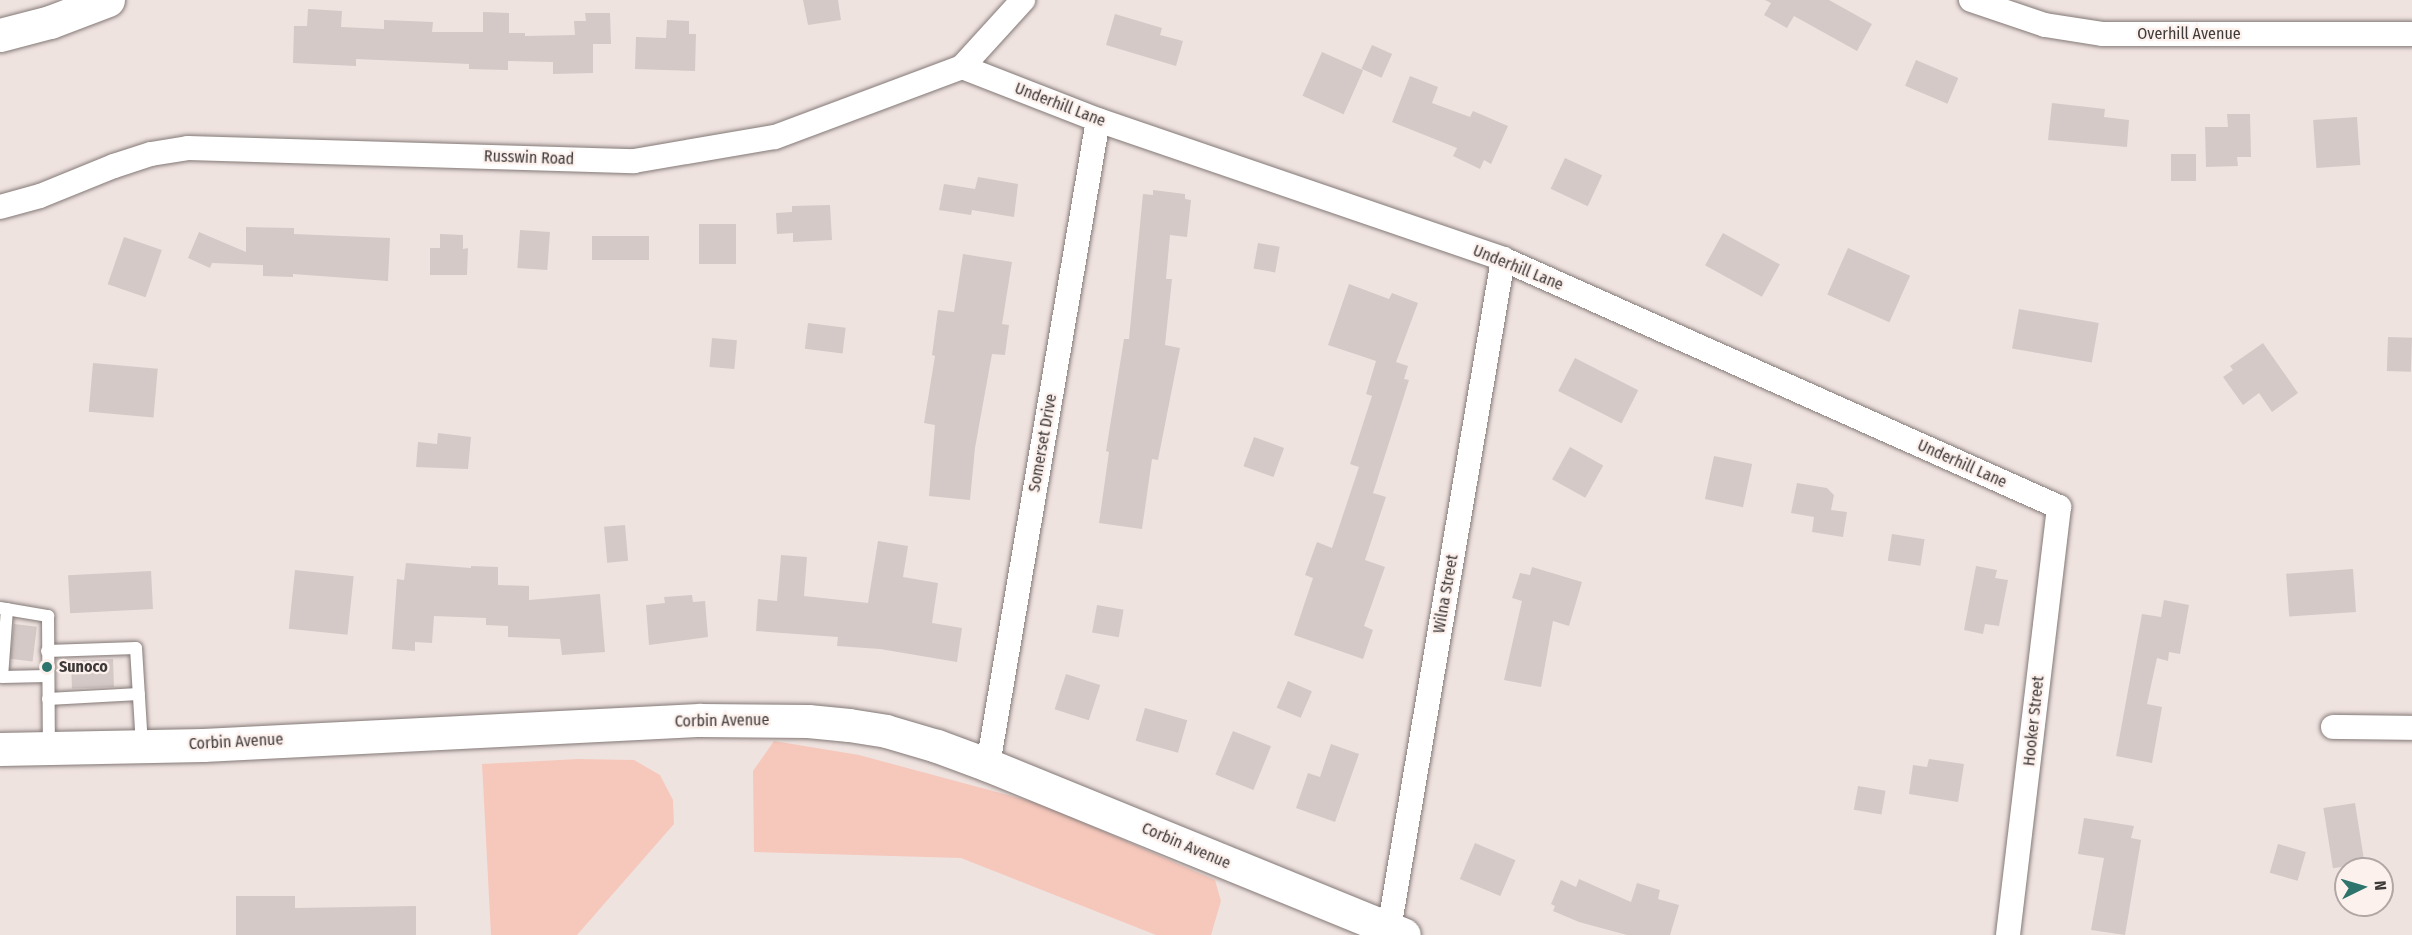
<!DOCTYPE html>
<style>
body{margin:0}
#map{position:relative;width:2412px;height:935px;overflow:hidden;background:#efe3e0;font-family:"Fira Sans Condensed",sans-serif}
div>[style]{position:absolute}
.green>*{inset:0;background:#f6c8bc}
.building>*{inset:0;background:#d4c9c6;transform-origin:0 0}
.roads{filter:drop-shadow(0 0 2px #837976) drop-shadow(0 0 2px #837976)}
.lane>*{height:12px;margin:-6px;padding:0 6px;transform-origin:6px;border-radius:6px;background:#fff}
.street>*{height:24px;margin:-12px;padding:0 12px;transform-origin:12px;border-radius:12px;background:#fff}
.secondary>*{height:33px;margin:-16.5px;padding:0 16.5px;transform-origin:16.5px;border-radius:16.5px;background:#fff}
.dots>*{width:16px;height:16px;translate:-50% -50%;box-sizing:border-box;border:3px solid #fdf1ed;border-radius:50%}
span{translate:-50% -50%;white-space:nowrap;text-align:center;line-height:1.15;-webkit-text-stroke:4.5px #fdf1ed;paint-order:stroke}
.street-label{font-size:16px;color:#3e3a39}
.poi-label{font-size:16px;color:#3e3a39;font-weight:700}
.left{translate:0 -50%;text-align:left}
.north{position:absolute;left:2334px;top:857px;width:60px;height:60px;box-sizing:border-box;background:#fdf1ed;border:2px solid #b1a8a5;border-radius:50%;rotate:85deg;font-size:16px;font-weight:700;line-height:24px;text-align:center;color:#3e3a39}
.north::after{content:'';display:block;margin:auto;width:21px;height:27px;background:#2c746c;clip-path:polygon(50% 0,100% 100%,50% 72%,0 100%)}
</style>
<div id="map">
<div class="green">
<i style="clip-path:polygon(774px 741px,859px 755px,1041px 804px,1215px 880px,1221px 901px,1211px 935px,1156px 935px,961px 858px,754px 852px,753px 771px)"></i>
<i style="clip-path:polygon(578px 759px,634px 760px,660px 775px,673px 800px,674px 824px,577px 935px,491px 935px,482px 764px)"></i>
</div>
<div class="building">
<i style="clip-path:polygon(803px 0,838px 0,841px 20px,808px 25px)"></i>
<i style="clip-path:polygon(1765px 0,1829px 0,1872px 24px,1857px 51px,1794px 16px,1787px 28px,1764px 15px,1771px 3px)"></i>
<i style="clip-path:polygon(308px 9px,342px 11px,341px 27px,384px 29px,384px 20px,433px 22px,432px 32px,483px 32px,483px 12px,509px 13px,509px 33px,525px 33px,525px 36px,575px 35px,574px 21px,586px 21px,585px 13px,610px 13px,611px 44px,593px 44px,593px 73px,553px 74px,553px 62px,508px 61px,508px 70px,469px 69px,469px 64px,356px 59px,356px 66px,293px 63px,294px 26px,307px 26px)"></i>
<i style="clip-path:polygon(1115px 14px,1162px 28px,1160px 35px,1183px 41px,1176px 66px,1106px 45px)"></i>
<i style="clip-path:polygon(667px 20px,689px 21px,689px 34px,696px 34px,695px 71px,635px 69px,636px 37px,666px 38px)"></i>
<i style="left:1372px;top:45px;width:22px;height:26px;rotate:24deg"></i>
<i style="left:1322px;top:52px;width:45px;height:48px;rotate:24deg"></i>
<i style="left:1916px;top:60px;width:46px;height:28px;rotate:23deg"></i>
<i style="clip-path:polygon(1410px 76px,1438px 87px,1432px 103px,1470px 117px,1473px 111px,1508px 126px,1491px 164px,1484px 160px,1480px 169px,1453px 156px,1457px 148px,1392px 122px)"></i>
<i style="clip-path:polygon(2052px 103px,2105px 109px,2104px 117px,2129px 120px,2127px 147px,2048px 140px)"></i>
<i style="clip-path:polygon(2227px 114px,2250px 114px,2251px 157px,2237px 157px,2238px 166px,2206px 167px,2205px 127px,2228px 127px)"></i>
<i style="left:2357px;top:117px;width:48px;height:44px;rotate:86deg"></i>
<i style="left:2171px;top:154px;width:25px;height:27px"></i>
<i style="left:1565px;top:158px;width:41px;height:34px;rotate:25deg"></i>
<i style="clip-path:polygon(978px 177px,1018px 184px,1014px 217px,972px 210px,971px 215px,939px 210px,944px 184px,975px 189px)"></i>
<i style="clip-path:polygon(1153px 190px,1185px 194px,1185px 199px,1191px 200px,1187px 237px,1170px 235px,1166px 279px,1172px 279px,1165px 345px,1180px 348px,1158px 460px,1152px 459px,1142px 529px,1099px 523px,1109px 452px,1106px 451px,1124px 339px,1129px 339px,1143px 194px,1153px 195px)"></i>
<i style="clip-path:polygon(830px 205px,832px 240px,793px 242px,793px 233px,777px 234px,776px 213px,792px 212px,792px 206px)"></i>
<i style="left:699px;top:224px;width:37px;height:40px"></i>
<i style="clip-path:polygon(246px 227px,294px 228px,294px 234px,390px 238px,388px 281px,293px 274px,293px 277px,263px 276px,263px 265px,212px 263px,210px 268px,188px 258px,199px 232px,246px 252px)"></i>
<i style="left:520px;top:230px;width:30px;height:38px;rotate:4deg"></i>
<i style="left:1723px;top:233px;width:65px;height:37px;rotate:29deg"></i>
<i style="clip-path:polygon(440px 234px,463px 235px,463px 249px,468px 248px,467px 275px,430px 275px,430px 248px,440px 248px)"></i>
<i style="left:649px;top:236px;width:24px;height:57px;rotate:90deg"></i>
<i style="left:124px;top:237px;width:40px;height:50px;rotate:19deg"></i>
<i style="left:1258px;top:243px;width:22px;height:26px;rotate:10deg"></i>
<i style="left:1848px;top:248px;width:68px;height:51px;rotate:24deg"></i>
<i style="clip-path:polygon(963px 254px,1012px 262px,1002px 324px,1009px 325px,1005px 355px,992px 354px,975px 448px,970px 500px,929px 496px,935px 425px,924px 423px,935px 356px,932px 355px,938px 310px,954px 312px)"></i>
<i style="clip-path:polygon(1349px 284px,1389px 299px,1392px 293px,1418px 303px,1396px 362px,1408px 366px,1404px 379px,1409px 380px,1373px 493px,1386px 497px,1365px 560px,1385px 567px,1364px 626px,1373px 630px,1363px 659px,1294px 635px,1313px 578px,1305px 575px,1317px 542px,1332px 548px,1359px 467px,1350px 464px,1372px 396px,1366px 394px,1376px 361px,1328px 345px)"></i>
<i style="left:2019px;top:309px;width:81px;height:40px;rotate:10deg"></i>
<i style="left:808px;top:323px;width:38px;height:26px;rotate:7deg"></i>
<i style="left:2388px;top:337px;width:24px;height:34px;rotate:2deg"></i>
<i style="left:712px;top:338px;width:25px;height:29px;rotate:5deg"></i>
<i style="clip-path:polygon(2263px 343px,2298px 393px,2272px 412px,2259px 393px,2243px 405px,2223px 377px,2233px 370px,2230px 366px)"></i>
<i style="left:1575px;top:358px;width:71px;height:37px;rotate:27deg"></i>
<i style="left:93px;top:363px;width:65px;height:49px;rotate:5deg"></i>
<i style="clip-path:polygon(438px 433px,471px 437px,468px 469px,416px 467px,418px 442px,437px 444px)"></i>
<i style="left:1254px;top:437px;width:32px;height:31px;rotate:20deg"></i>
<i style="left:1570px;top:447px;width:38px;height:37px;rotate:29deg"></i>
<i style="left:1714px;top:456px;width:39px;height:44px;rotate:12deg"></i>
<i style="clip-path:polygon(1797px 483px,1827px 488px,1834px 495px,1831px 510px,1847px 512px,1843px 537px,1812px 532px,1814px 517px,1791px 513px)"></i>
<i style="left:625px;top:525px;width:36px;height:21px;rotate:85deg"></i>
<i style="left:1892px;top:534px;width:33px;height:27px;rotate:9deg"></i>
<i style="clip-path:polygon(878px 541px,908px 546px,903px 577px,938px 583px,932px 623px,962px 628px,957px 662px,880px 649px,837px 646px,838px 637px,756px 631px,758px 599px,777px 601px,781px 555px,807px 557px,804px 596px,868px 603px)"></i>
<i style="clip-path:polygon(406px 563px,471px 568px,471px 566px,498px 567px,498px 585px,529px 586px,529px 600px,600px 594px,605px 652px,562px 655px,560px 639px,508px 637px,508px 626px,486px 625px,486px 618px,434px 616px,432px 643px,415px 642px,415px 651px,392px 649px,397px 579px,404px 580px)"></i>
<i style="clip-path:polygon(1976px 566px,1997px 570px,1995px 578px,2008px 580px,1999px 626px,1985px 624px,1983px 634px,1964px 630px)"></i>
<i style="clip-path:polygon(1532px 567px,1582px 582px,1569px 626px,1553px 621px,1541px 687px,1504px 680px,1522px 601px,1512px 598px,1520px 573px,1530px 575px)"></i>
<i style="left:2353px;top:569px;width:43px;height:67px;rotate:86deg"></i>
<i style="left:295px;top:570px;width:59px;height:59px;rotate:6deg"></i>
<i style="left:151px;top:571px;width:38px;height:83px;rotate:87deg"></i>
<i style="clip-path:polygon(692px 595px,693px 602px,705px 601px,708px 637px,649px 645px,646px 605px,665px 603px,664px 597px)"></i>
<i style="clip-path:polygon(2164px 600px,2189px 605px,2180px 654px,2169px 652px,2168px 661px,2157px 658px,2147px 704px,2162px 707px,2152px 763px,2116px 756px,2142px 614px,2161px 617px)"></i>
<i style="left:1097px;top:605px;width:27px;height:28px;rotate:10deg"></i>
<i style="left:14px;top:624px;width:23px;height:35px;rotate:7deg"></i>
<i style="left:113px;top:659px;width:28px;height:42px;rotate:88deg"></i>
<i style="left:1066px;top:674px;width:36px;height:37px;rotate:18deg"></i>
<i style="left:1288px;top:681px;width:26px;height:29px;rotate:23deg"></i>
<i style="left:1145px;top:708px;width:44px;height:34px;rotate:16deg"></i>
<i style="left:1233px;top:731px;width:41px;height:47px;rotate:22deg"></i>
<i style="clip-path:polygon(1331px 744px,1359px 754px,1335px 822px,1296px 808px,1308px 773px,1320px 777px)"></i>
<i style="clip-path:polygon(1929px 759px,1964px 764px,1958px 802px,1909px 794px,1913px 765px,1927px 767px)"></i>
<i style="left:1858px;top:786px;width:28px;height:24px;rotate:10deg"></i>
<i style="left:2355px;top:803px;width:61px;height:32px;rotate:81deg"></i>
<i style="clip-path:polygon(2084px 818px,2134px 826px,2131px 838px,2141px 840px,2125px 935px,2091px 930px,2104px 858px,2078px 854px)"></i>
<i style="left:1475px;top:843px;width:44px;height:39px;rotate:23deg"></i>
<i style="left:2278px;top:844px;width:29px;height:30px;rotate:16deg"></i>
<i style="clip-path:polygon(1579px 879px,1631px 902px,1637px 883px,1660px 890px,1658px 899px,1679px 905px,1670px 935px,1627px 935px,1579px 922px,1553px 911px,1555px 906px,1551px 904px,1561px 880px,1576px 887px)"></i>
<i style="clip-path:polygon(236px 896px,295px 896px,295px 908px,416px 906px,416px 935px,236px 935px)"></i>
</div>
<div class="roads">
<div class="lane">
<i style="left:0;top:608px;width:49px;rotate:9.5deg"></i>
<i style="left:48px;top:616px;width:130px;rotate:89.6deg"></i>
<i style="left:7px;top:609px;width:68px;rotate:94.2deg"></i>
<i style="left:2px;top:677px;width:45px;rotate:-1.3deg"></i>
<i style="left:47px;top:651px;width:89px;rotate:-1.9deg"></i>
<i style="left:136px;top:648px;width:97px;rotate:86.5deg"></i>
<i style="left:48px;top:699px;width:91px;rotate:-3.1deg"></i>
</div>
<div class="street">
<i style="left:1971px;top:0;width:78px;rotate:18.7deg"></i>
<i style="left:2045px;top:25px;width:59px;rotate:8.8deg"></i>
<i style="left:2103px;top:34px;width:309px"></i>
<i style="left:962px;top:67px;width:146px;rotate:21.3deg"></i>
<i style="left:1098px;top:120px;width:428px;rotate:18.9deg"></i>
<i style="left:1503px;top:259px;width:609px;rotate:24.04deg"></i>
<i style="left:2059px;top:507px;width:431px;rotate:96.8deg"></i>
<i style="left:0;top:207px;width:41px;rotate:-15.4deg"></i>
<i style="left:40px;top:196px;width:80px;rotate:-22.1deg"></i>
<i style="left:114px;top:166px;width:39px;rotate:-18deg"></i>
<i style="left:151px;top:154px;width:37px;rotate:-9deg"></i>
<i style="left:188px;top:148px;width:446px;rotate:1.7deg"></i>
<i style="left:634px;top:161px;width:143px;rotate:-9.7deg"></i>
<i style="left:775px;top:137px;width:200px;rotate:-20.5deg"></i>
<i style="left:962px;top:67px;width:91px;rotate:-47.7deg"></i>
<i style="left:2333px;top:727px;width:79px;rotate:0.7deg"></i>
<i style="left:988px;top:765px;width:654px;rotate:-80.32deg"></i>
<i style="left:1389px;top:929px;width:680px;rotate:-80.34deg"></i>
</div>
<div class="secondary">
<i style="left:0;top:35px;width:52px;rotate:-14.6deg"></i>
<i style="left:50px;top:22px;width:62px;rotate:-20.8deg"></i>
<i style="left:0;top:749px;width:203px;rotate:-1.1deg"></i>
<i style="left:203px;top:745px;width:498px;rotate:-2.9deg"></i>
<i style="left:700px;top:720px;width:108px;rotate:0.5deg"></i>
<i style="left:808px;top:721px;width:41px;rotate:5.6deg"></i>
<i style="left:849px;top:725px;width:37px;rotate:9deg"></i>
<i style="left:886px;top:731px;width:53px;rotate:16.4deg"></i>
<i style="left:937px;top:746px;width:54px;rotate:20.4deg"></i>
<i style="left:988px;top:765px;width:449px;rotate:22.2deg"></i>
</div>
</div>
<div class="dots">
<i style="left:47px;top:667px;background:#2c746c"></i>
</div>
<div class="street-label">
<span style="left:2189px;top:34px">Overhill Avenue</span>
<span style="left:1060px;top:105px;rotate:21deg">Underhill Lane</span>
<span style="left:529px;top:158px;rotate:2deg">Russwin Road</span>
<span style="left:1518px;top:268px;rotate:22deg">Underhill Lane</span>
<span style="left:1043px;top:443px;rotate:-80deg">Somerset Drive</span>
<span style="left:1962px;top:464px;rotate:24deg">Underhill Lane</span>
<span style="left:1446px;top:594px;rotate:-80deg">Wilna Street</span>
<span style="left:722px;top:721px;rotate:-1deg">Corbin Avenue</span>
<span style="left:2034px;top:721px;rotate:-84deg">Hooker Street</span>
<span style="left:236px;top:742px;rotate:-3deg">Corbin Avenue</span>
<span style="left:1186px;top:846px;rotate:23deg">Corbin Avenue</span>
</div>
<div class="poi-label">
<span class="left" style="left:59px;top:667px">Sunoco</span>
</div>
<div class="north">N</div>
</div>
